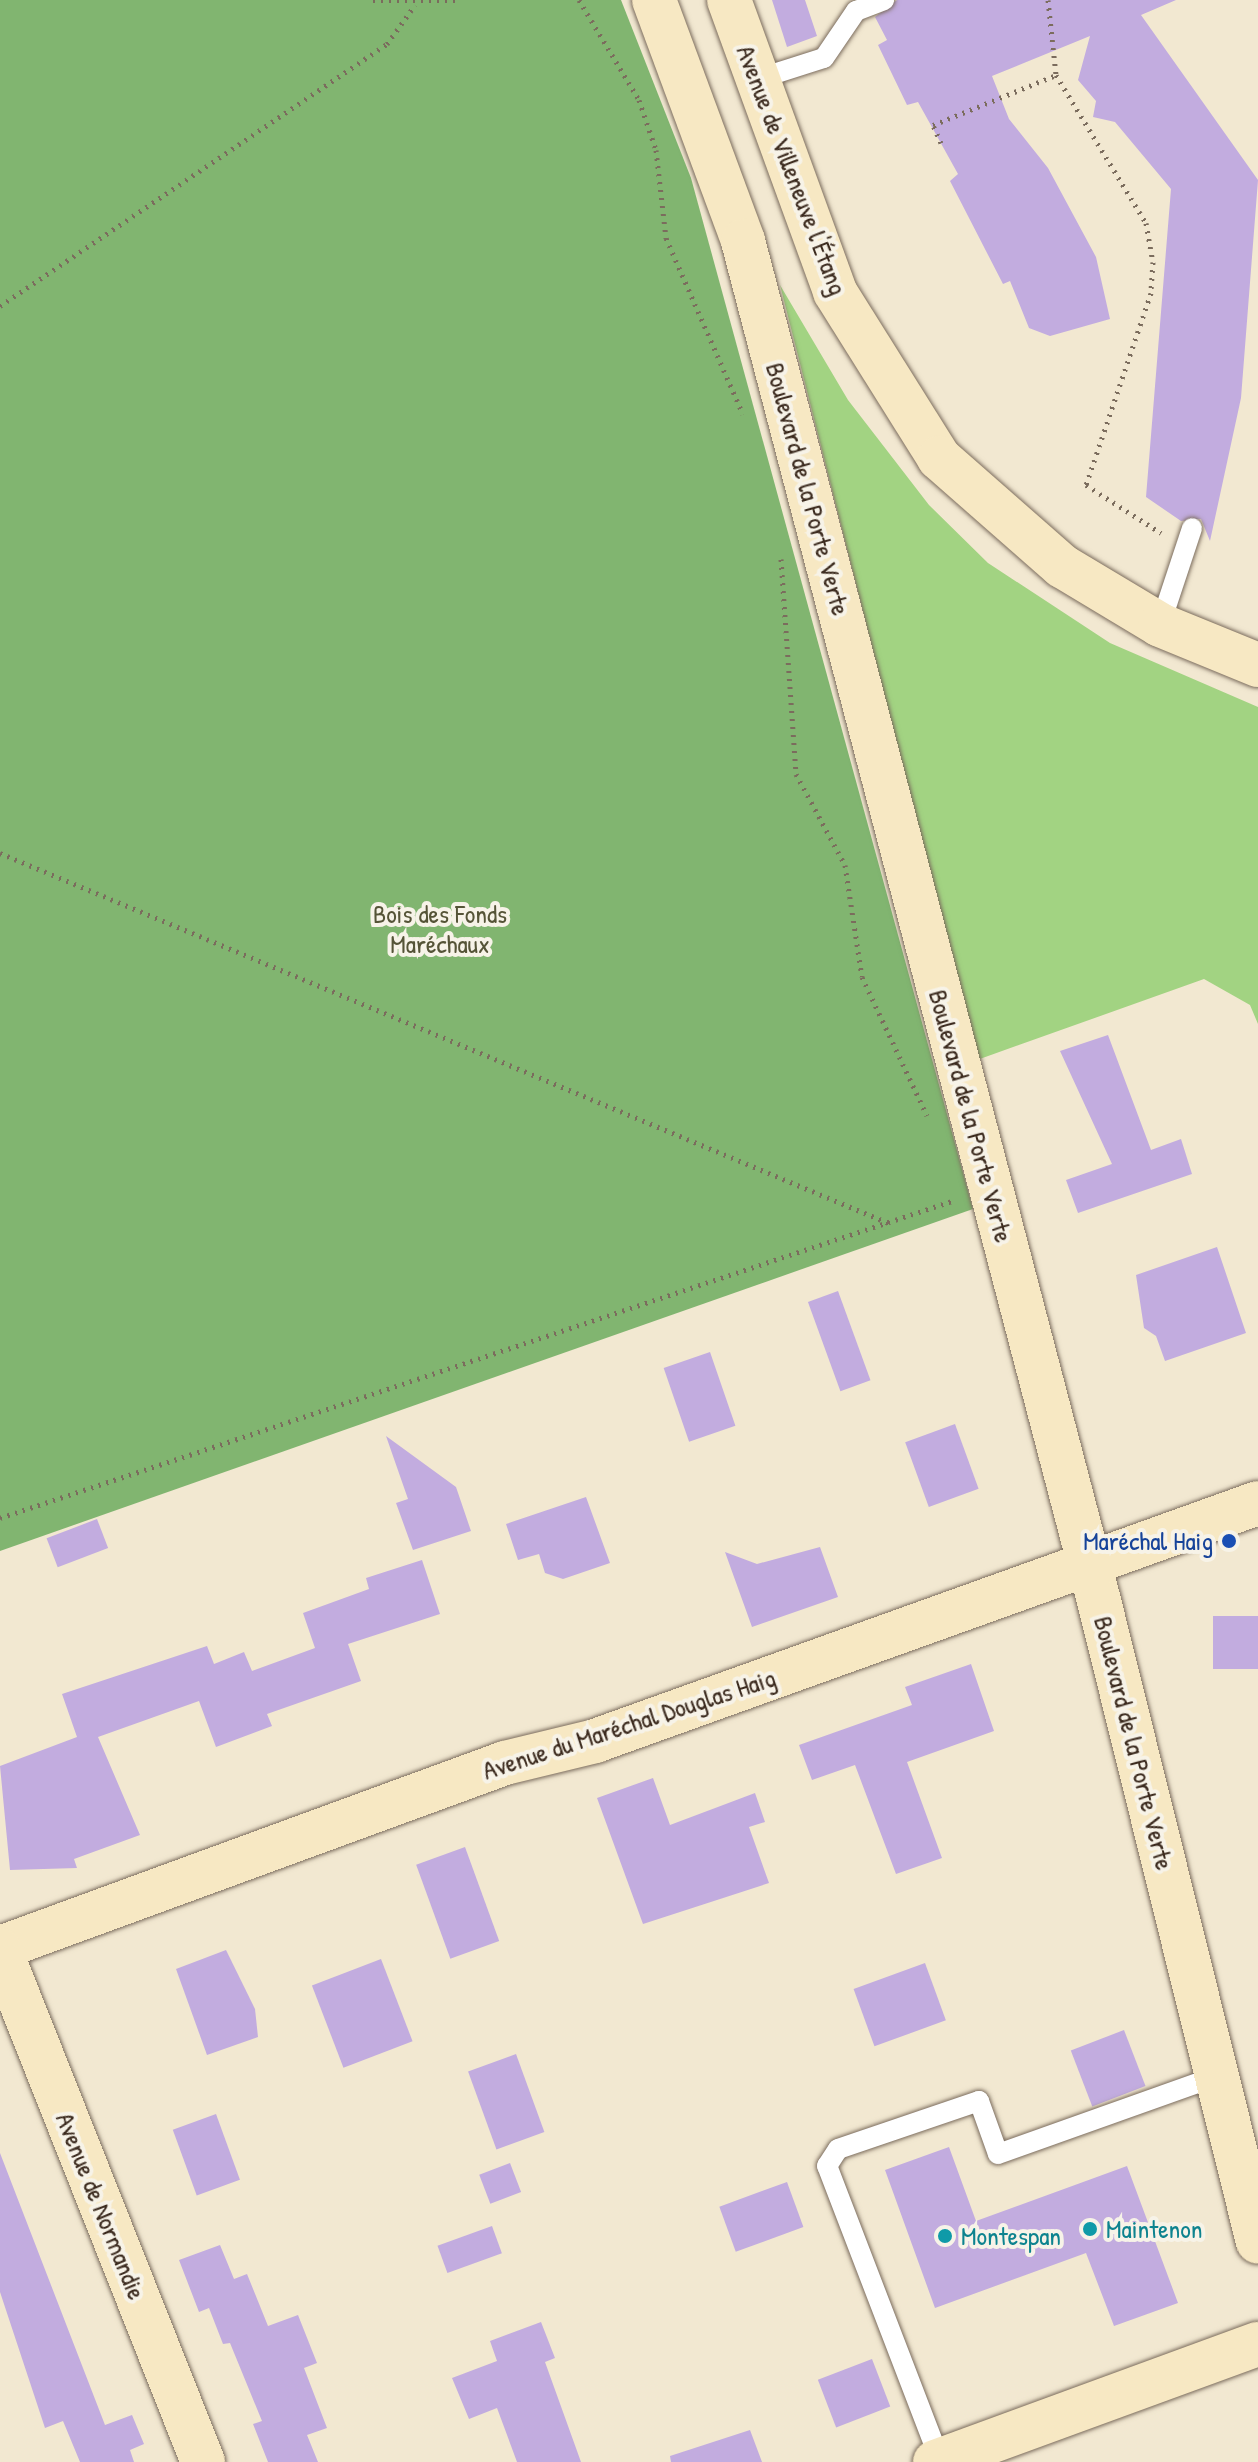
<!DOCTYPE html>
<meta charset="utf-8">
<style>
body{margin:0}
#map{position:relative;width:1258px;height:2462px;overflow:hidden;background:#f2e8d1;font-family:"Patrick Hand",sans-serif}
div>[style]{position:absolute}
.green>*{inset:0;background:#a2d382}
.forest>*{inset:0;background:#81b570}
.building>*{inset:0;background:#c2acdf;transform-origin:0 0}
.path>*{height:5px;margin-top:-2.5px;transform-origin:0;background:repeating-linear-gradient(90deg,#7b6c5d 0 2px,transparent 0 8px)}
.roads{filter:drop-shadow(0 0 2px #7b6c5d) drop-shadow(0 0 2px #7b6c5d)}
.lane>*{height:20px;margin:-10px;padding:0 10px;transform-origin:10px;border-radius:10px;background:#fff}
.secondary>*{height:44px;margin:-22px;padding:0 22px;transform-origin:22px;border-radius:22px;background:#f7e8c3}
.dots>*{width:22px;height:22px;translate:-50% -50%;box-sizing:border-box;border:4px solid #f7f3e8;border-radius:50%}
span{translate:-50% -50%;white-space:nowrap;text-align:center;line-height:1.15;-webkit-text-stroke:8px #f7f3e8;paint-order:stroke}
.street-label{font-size:26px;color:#3b2a1e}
.park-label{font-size:26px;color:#555437}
.transit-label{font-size:26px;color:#164399}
.right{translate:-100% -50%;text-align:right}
.culture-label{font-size:26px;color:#0d838f}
.left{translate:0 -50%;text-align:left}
</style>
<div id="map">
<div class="green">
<i style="clip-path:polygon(780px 285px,848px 400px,929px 505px,988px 563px,1110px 643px,1258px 707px,1258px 1024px,1250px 1005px,1204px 979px,977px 1060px)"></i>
</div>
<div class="forest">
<i style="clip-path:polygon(0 0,621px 0,691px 178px,973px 1209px,0 1551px)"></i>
</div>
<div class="building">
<i style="clip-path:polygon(772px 0,805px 0,817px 36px,787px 47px)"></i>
<i style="clip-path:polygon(897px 0,1176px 0,1141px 15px,1258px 180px,1241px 398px,1210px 541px,1201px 519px,1181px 521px,1146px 497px,1171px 189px,1115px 122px,1093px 117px,1096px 101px,1078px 80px,1090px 36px,992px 76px,1009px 119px,1048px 168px,1096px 257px,1110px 319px,1050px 336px,1029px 328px,1010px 281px,1003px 284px,950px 181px,958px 174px,918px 102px,907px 105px,878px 45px,887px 40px,875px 17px)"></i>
<i style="clip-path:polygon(1108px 1035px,1151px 1150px,1181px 1139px,1192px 1174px,1078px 1213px,1066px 1180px,1112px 1164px,1060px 1051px)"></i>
<i style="clip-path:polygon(1217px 1247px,1246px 1333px,1165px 1361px,1156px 1336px,1144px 1328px,1136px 1275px)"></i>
<i style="left:838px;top:1291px;width:95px;height:32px;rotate:70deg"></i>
<i style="left:710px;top:1352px;width:78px;height:49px;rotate:71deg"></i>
<i style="left:955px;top:1424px;width:69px;height:53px;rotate:70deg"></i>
<i style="clip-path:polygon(386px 1436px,456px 1487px,471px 1531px,413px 1550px,396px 1503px,408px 1499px)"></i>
<i style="clip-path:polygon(586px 1497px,610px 1563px,563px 1579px,545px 1573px,539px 1554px,518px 1560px,506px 1524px)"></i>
<i style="left:97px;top:1519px;width:31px;height:54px;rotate:69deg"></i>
<i style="clip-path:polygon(820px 1547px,838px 1597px,752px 1627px,725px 1552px,757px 1564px)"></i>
<i style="clip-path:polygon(422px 1560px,440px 1614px,348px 1644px,361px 1681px,267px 1714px,272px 1726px,216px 1747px,199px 1701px,98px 1737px,140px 1835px,74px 1859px,77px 1868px,10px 1870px,0 1766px,77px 1737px,62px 1694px,207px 1646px,214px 1664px,244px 1652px,252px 1671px,315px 1648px,303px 1613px,369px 1589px,366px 1578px)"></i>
<i style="left:1258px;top:1616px;width:53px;height:45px;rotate:90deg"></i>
<i style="clip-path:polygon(971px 1664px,994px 1731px,907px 1762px,942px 1858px,896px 1874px,855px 1765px,812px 1780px,799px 1745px,912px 1705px,905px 1687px)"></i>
<i style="clip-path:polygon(653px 1778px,670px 1825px,755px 1793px,765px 1822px,749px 1827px,769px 1883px,643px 1924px,597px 1798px)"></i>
<i style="left:465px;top:1847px;width:100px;height:52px;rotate:70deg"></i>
<i style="clip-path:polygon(226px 1950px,255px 2009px,258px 2037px,207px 2055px,176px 1969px)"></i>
<i style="left:381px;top:1959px;width:88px;height:74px;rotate:69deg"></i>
<i style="left:925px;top:1963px;width:61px;height:76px;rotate:70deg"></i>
<i style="left:1124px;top:2030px;width:60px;height:57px;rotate:69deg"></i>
<i style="left:516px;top:2054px;width:83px;height:51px;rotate:70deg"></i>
<i style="left:216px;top:2114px;width:70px;height:46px;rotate:70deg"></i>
<i style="clip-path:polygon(949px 2147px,976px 2221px,1127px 2166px,1178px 2303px,1114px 2326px,1086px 2253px,935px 2308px,885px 2170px)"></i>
<i style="clip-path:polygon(0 2153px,105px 2425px,132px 2415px,144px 2444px,130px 2450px,134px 2462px,80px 2462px,63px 2421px,45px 2428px,0 2292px)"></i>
<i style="left:510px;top:2163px;width:31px;height:33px;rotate:69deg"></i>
<i style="left:787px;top:2182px;width:48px;height:72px;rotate:70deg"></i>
<i style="left:492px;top:2226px;width:29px;height:58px;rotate:70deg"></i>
<i style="clip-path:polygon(220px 2245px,234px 2279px,247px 2274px,268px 2326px,298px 2315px,317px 2363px,304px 2368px,327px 2428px,307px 2435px,318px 2462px,268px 2462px,253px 2424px,262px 2421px,230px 2343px,223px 2344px,209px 2308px,199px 2312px,179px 2260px)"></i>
<i style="clip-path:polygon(541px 2322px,555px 2358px,545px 2362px,581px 2462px,517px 2462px,497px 2408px,469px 2419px,452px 2378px,497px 2361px,490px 2341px)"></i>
<i style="left:872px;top:2359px;width:51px;height:58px;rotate:69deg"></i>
<i style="clip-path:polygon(750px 2430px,762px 2462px,671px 2462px,670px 2456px)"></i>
</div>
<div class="path">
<i style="left:373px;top:0;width:85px"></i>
<i style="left:579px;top:0;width:117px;rotate:59deg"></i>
<i style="left:639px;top:100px;width:53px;rotate:71.2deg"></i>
<i style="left:656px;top:150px;width:89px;rotate:83.5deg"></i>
<i style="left:666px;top:238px;width:192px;rotate:66.4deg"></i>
<i style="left:1048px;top:0;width:75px;rotate:83.9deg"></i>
<i style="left:1056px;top:75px;width:173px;rotate:58.7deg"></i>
<i style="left:1146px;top:223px;width:40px;rotate:80deg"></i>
<i style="left:1153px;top:262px;width:31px;rotate:94deg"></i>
<i style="left:1151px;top:293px;width:203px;rotate:108.7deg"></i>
<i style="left:1086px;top:485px;width:89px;rotate:32.6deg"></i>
<i style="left:941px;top:143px;width:20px;rotate:-114deg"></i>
<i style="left:933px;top:125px;width:133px;rotate:-22.1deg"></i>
<i style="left:0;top:306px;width:467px;rotate:-34.1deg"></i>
<i style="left:387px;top:44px;width:48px;rotate:-54.3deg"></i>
<i style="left:781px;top:559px;width:216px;rotate:86deg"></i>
<i style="left:796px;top:774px;width:103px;rotate:61.7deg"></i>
<i style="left:845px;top:865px;width:113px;rotate:81.4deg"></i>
<i style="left:862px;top:977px;width:153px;rotate:64.9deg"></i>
<i style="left:0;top:853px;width:963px;rotate:22.6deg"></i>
<i style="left:0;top:1518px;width:1007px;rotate:-18.42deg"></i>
</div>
<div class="roads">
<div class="lane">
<i style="left:758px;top:79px;width:69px;rotate:-17.7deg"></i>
<i style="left:824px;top:58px;width:57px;rotate:-55.8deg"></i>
<i style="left:856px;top:11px;width:30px;rotate:-21deg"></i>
<i style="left:1160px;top:625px;width:102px;rotate:-71.7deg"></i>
<i style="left:940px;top:2460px;width:315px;rotate:-111deg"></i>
<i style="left:827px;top:2166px;width:20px;rotate:-57deg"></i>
<i style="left:838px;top:2149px;width:149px;rotate:-18.8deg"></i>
<i style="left:979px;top:2101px;width:56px;rotate:70.3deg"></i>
<i style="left:998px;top:2154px;width:232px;rotate:-19.6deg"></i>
</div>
<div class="secondary">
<i style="left:654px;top:0;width:257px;rotate:69.7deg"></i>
<i style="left:743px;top:241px;width:1406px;rotate:75.33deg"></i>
<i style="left:1099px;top:1601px;width:660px;rotate:76.07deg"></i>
<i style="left:729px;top:0;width:311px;rotate:70deg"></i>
<i style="left:835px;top:292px;width:196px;rotate:57.9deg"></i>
<i style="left:939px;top:458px;width:164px;rotate:41.3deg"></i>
<i style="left:1062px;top:566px;width:114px;rotate:31deg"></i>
<i style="left:1160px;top:625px;width:106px;rotate:22.2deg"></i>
<i style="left:0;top:1948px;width:538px;rotate:-20.12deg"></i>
<i style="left:505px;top:1763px;width:93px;rotate:-13.7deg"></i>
<i style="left:595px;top:1741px;width:704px;rotate:-19.75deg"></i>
<i style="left:0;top:1950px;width:551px;rotate:68.37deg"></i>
<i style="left:935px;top:2462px;width:344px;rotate:-20.1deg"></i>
</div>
</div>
<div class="dots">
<i style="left:1229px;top:1541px;background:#1a4fb4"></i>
<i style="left:1090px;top:2229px;background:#0f9aa8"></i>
<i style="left:945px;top:2236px;background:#0f9aa8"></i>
</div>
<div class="street-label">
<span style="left:792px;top:170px;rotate:69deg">Avenue de Villeneuve l'Étang</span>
<span style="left:808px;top:489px;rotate:75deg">Boulevard de la Porte Verte</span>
<span style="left:971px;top:1116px;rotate:75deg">Boulevard de la Porte Verte</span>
<span style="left:629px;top:1724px;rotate:-18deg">Avenue du Maréchal Douglas Haig</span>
<span style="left:1134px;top:1743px;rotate:76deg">Boulevard de la Porte Verte</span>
<span style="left:101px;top:2206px;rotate:68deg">Avenue de Normandie</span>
</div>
<div class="park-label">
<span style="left:440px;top:929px">Bois des Fonds<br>Maréchaux</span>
</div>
<div class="transit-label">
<span class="right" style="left:1213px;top:1541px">Maréchal Haig</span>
</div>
<div class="culture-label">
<span class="left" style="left:1106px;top:2229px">Maintenon</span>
<span class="left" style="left:961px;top:2236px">Montespan</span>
</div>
</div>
